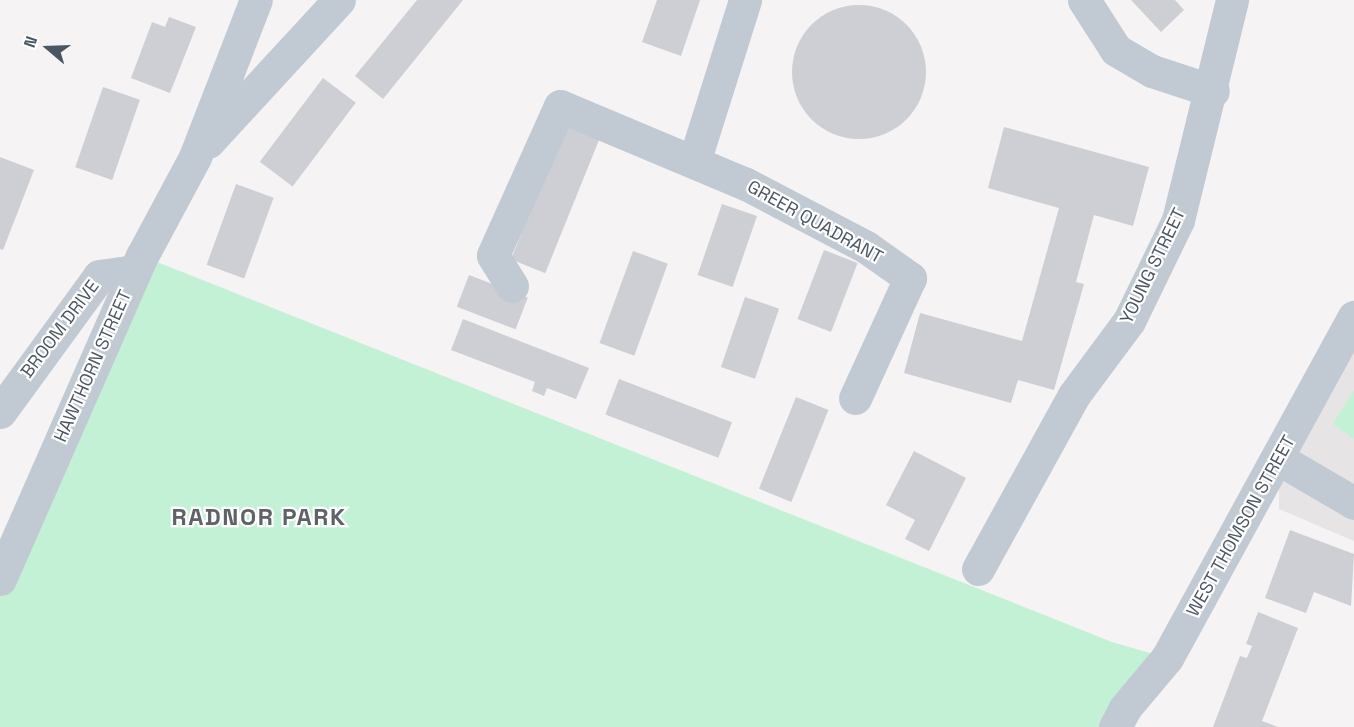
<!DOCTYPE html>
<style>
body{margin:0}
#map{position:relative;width:1354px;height:727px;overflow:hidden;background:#f5f3f3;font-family:"Space Grotesk",sans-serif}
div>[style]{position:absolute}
.education>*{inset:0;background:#e6e4e5}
.green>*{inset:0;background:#c3f1d5}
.building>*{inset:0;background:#cdcfd5;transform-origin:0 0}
.round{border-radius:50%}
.minor>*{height:33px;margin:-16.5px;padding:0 16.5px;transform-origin:16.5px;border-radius:16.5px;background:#c1cad2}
span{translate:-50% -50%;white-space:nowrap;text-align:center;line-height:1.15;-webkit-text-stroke:4.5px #fff;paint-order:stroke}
.street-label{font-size:18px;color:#4a5661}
.district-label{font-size:24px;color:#5f6368;font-weight:700;letter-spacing:1.5px}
.north{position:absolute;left:18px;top:18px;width:60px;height:60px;-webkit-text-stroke:4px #fff;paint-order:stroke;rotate:289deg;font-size:16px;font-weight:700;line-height:24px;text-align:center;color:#4a5661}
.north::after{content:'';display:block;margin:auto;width:21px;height:27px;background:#4a5661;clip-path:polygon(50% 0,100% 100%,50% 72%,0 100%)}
</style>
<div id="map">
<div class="education">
<i style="clip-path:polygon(1354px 317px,1354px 541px,1279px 509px,1279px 459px)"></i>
</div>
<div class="green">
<i style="clip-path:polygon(142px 256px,1112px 642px,1167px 658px,1115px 727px,0 727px,0 579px)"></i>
<i style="clip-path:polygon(1354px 390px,1354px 439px,1333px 424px)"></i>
</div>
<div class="building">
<i style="clip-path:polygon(417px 0,463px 0,383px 99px,355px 76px)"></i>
<i style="clip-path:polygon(657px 0,700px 0,681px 56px,642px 42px)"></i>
<i style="clip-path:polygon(1131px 0,1175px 0,1184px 10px,1161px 32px)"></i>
<i class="round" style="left:792px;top:5px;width:134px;height:134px"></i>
<i style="clip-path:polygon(169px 17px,196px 27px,170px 93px,131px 78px,152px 22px,165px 27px)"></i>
<i style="left:323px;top:78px;width:41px;height:105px;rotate:37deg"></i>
<i style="left:103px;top:87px;width:39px;height:85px;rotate:19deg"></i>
<i style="left:566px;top:123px;width:37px;height:147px;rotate:22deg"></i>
<i style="clip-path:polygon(1004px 127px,1149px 167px,1133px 226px,1094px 215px,1076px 282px,1084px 284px,1054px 390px,1018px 380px,1011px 403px,904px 373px,920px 313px,1022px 341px,1059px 208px,988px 188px)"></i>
<i style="clip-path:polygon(0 157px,34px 170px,3px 250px,0 249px)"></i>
<i style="left:236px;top:184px;width:40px;height:86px;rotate:20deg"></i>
<i style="left:722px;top:204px;width:37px;height:75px;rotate:19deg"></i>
<i style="left:824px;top:250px;width:36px;height:74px;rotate:21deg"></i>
<i style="left:633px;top:251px;width:37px;height:98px;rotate:20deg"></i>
<i style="left:469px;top:275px;width:63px;height:34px;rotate:21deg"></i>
<i style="left:745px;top:297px;width:36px;height:74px;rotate:19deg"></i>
<i style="clip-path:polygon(463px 319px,589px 368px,576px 399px,547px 388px,544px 396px,532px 391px,535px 382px,451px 350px)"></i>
<i style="left:619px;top:379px;width:121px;height:38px;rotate:21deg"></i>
<i style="left:796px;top:397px;width:35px;height:99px;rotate:22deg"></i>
<i style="clip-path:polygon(914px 451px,966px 478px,929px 551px,905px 539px,915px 520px,886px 505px)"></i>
<i style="clip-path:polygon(1290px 530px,1354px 554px,1351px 606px,1314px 592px,1306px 613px,1265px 598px)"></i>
<i style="clip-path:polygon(1258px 612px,1298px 628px,1262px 721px,1278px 727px,1213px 727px,1240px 656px,1247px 658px,1252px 646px,1246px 644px)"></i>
</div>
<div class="minor">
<i style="left:1084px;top:0;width:59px;rotate:57.4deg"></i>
<i style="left:1116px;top:50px;width:42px;rotate:30.3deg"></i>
<i style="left:1152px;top:71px;width:64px;rotate:18.2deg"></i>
<i style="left:208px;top:142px;width:193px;rotate:-47.3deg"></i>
<i style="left:694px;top:162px;width:170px;rotate:-72.5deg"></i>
<i style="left:512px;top:286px;width:36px;rotate:-122deg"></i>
<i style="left:493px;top:255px;width:163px;rotate:-65.8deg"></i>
<i style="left:560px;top:106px;width:202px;rotate:22.8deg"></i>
<i style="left:746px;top:184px;width:136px;rotate:27.7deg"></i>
<i style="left:866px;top:247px;width:54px;rotate:35.2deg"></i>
<i style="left:910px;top:278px;width:132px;rotate:114.6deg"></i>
<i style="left:0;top:412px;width:168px;rotate:-53.9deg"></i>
<i style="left:99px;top:276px;width:36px;rotate:-8deg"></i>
<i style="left:1279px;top:459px;width:87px;rotate:30.4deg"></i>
<i style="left:978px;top:569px;width:199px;rotate:-61.1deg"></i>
<i style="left:1074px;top:395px;width:92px;rotate:-53.4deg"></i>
<i style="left:1129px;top:321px;width:112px;rotate:-64.1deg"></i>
<i style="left:1178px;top:220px;width:227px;rotate:-76.2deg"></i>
<i style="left:0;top:579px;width:353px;rotate:-66.3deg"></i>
<i style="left:142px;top:256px;width:112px;rotate:-61.8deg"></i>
<i style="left:195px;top:157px;width:168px;rotate:-68.8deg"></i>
<i style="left:1115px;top:727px;width:21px;rotate:-62deg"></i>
<i style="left:1125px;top:708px;width:65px;rotate:-50deg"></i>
<i style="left:1167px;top:658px;width:389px;rotate:-61.3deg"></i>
</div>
<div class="street-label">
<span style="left:815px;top:222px;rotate:29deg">GREER QUADRANT</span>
<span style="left:1153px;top:266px;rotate:-64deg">YOUNG STREET</span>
<span style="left:60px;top:329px;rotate:-53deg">BROOM DRIVE</span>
<span style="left:93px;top:366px;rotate:-66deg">HAWTHORN STREET</span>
<span style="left:1241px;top:526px;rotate:-61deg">WEST THOMSON STREET</span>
</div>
<div class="district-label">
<span style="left:259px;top:517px">RADNOR PARK</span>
</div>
<div class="north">N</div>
</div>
